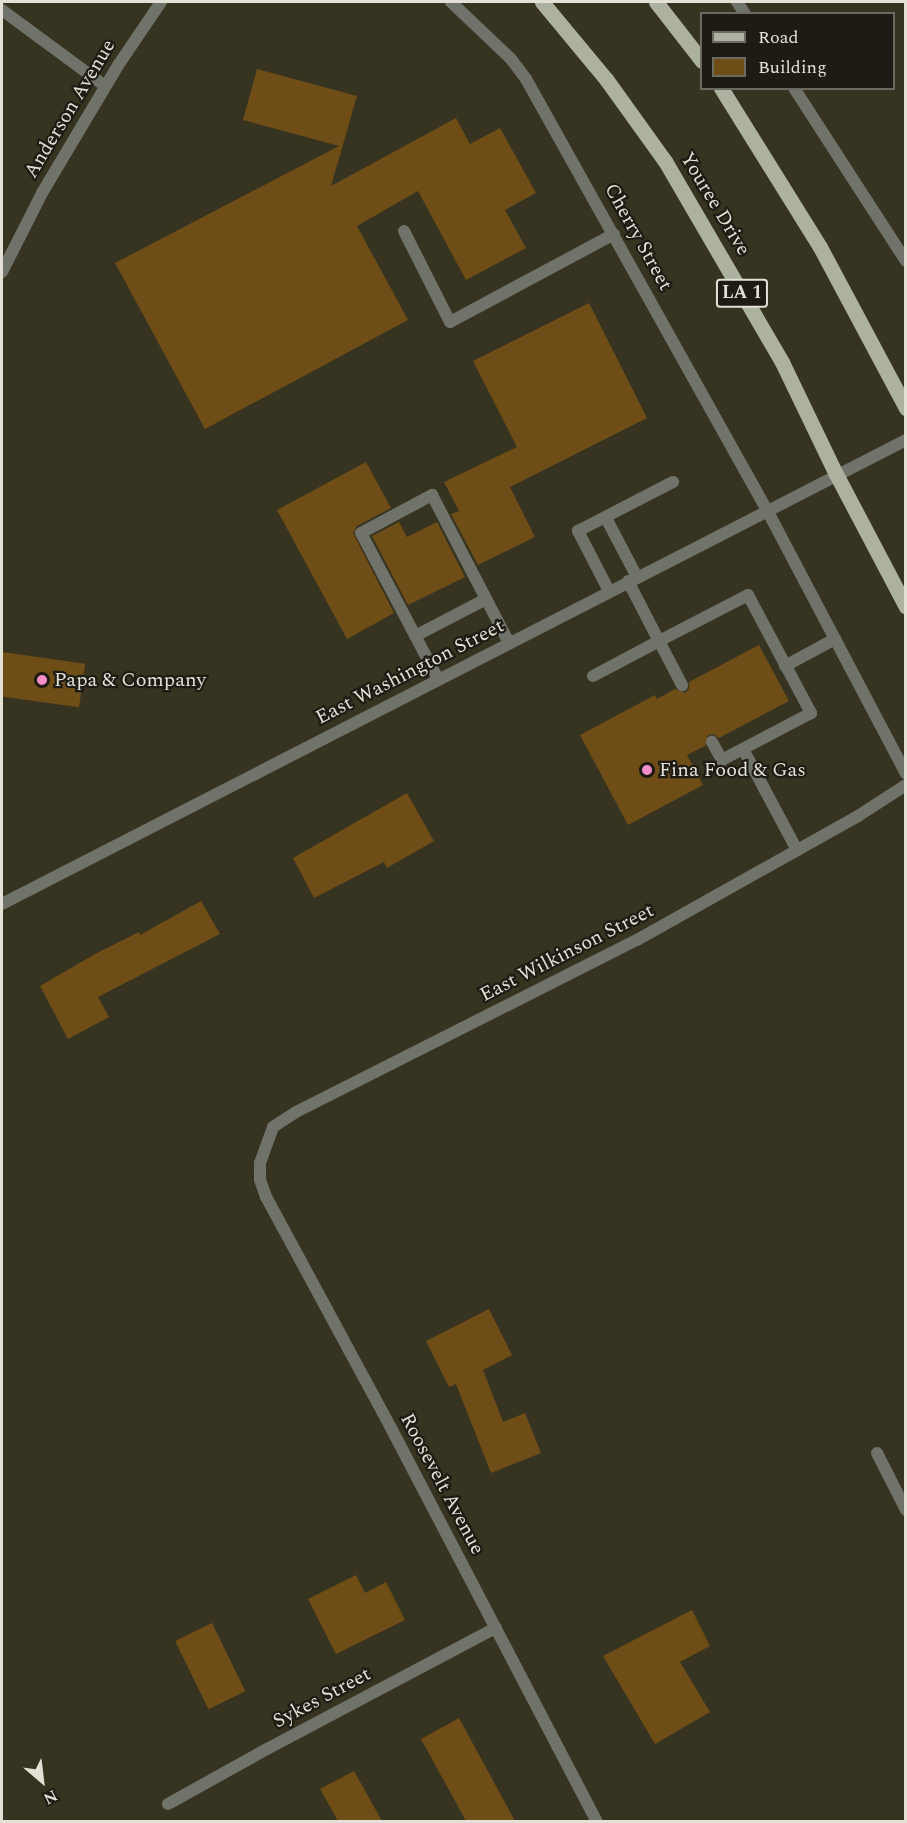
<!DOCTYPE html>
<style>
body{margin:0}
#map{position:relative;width:907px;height:1823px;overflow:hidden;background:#373321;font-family:Spectral,serif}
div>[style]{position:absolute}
.building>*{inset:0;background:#6e4d17;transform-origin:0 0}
.service>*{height:12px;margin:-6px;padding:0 6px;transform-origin:6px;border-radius:6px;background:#70736a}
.minor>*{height:12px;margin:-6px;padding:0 6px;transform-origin:6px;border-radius:6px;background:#70736a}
.tertiary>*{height:12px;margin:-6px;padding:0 6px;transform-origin:6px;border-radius:6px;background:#70736a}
.primary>*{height:15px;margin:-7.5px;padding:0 7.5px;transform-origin:7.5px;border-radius:7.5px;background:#adb2a0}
.dots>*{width:16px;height:16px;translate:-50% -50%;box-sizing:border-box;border:3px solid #1d1b13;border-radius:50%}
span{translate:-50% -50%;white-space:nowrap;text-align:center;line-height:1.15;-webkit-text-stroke:4.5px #1d1b13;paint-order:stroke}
.shield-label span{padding:2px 4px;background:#1d1b13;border:2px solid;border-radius:4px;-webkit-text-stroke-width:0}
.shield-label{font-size:18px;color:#e3e1d5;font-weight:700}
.street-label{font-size:20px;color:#e3e1d5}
.poi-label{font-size:20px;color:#e3e1d5}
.left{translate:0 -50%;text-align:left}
.frame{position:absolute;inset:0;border:3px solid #e3e1d5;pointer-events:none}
.legend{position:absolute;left:700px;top:12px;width:195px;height:78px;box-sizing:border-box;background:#1d1b13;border:2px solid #6c6a61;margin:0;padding:8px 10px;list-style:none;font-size:18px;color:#e3e1d5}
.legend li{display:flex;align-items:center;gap:12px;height:30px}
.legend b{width:30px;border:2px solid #6c6a61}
.north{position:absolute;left:12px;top:1751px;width:60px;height:60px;-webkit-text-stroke:4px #1d1b13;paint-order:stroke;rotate:152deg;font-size:16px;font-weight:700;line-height:24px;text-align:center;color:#e3e1d5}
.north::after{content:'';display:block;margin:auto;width:21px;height:27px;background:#e3e1d5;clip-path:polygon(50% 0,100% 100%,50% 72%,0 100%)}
</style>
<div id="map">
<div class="building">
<i style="clip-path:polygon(257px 69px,357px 96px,331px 186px,456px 118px,470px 144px,500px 128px,536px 193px,505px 210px,526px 248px,466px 280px,418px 191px,357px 226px,408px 320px,205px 429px,115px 263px,339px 146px,243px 120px)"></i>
<i style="clip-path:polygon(589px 303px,647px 418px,510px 487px,535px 537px,478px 565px,451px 514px,459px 511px,444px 482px,517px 447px,473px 361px)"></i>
<i style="clip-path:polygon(366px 462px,391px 508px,357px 526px,353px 533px,394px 613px,347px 639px,277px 510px)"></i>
<i style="clip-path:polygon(399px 522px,407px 537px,437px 522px,465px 577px,408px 605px,372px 536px)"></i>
<i style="clip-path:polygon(759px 645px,789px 701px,719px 738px,713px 734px,708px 735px,705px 746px,687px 755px,703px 785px,628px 825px,580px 735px,655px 695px,657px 699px,675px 689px,685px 693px,689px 689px,689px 682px)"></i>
<i style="left:2px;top:652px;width:84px;height:44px;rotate:8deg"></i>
<i style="clip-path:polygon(407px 793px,434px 841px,387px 868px,384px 862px,314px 898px,293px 858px)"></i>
<i style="clip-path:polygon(201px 901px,220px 934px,98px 997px,109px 1017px,68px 1039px,40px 986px,95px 954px,139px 932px,140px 935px)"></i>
<i style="clip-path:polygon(489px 1309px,512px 1355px,483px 1370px,503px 1422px,525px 1413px,541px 1453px,491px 1473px,456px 1384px,449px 1387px,426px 1341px)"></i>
<i style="clip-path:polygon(356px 1575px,365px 1593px,386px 1582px,405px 1620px,336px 1654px,308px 1599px)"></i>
<i style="clip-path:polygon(692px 1610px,710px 1646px,680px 1662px,710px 1712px,655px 1744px,603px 1656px)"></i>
<i style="left:212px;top:1623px;width:76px;height:41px;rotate:64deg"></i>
<i style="clip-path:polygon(459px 1718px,515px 1821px,466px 1821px,421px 1739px)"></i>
<i style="clip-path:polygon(354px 1771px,382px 1821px,338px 1821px,320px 1789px)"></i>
</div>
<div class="service">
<i style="left:2px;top:10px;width:128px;rotate:36.4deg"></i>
<i style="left:404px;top:231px;width:102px;rotate:63.2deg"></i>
<i style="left:450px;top:322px;width:186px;rotate:-28.2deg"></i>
<i style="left:767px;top:510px;width:298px;rotate:62.2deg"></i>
<i style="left:606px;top:518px;width:67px;rotate:62.3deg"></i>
<i style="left:628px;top:581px;width:68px;rotate:62.7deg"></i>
<i style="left:659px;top:641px;width:100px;rotate:-27.3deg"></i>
<i style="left:748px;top:595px;width:134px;rotate:61.9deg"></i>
<i style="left:811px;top:713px;width:101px;rotate:152.2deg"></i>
<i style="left:722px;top:760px;width:21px;rotate:-119deg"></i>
<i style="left:609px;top:591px;width:68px;rotate:-117.3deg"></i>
<i style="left:578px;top:531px;width:107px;rotate:-27.3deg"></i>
<i style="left:415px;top:636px;width:80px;rotate:-27.5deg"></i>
<i style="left:785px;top:666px;width:57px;rotate:-28.4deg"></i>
<i style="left:593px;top:676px;width:75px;rotate:-27.9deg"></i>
<i style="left:659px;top:641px;width:50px;rotate:62.4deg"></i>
<i style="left:438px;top:679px;width:165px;rotate:-117.8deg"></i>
<i style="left:361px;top:533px;width:81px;rotate:-28.2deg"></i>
<i style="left:432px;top:495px;width:167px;rotate:62.5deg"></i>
<i style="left:743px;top:749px;width:115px;rotate:61.9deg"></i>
<i style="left:877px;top:1453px;width:64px;rotate:63deg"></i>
</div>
<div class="minor">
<i style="left:451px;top:2px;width:83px;rotate:43.5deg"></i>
<i style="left:511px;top:59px;width:25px;rotate:53deg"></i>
<i style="left:526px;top:79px;width:494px;rotate:60.8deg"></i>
<i style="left:737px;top:2px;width:14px;rotate:56deg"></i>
<i style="left:794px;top:88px;width:206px;rotate:57.1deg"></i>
<i style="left:2px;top:272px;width:89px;rotate:-63.1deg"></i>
<i style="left:42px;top:193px;width:150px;rotate:-59.2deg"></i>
<i style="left:119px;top:64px;width:75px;rotate:-55.9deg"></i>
<i style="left:168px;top:1804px;width:113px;rotate:-29.1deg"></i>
<i style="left:267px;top:1749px;width:259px;rotate:-27.9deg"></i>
<i style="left:597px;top:1822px;width:447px;rotate:-117.6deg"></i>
<i style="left:390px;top:1426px;width:260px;rotate:-118.4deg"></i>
<i style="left:266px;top:1197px;width:18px;rotate:-109deg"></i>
<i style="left:260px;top:1180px;width:17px;rotate:-90deg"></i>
<i style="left:260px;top:1163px;width:38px;rotate:-70deg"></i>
<i style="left:273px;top:1127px;width:27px;rotate:-33deg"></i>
<i style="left:296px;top:1112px;width:382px;rotate:-26.8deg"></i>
<i style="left:637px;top:940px;width:253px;rotate:-29.3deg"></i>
<i style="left:858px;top:816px;width:57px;rotate:-32.9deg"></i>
</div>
<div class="tertiary">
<i style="left:2px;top:904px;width:1016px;rotate:-27.17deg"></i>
</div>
<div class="primary">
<i style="left:542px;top:2px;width:100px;rotate:50.3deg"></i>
<i style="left:606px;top:79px;width:101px;rotate:54.3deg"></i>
<i style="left:665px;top:161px;width:233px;rotate:59.8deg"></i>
<i style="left:782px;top:362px;width:124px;rotate:64.3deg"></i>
<i style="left:836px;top:474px;width:150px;rotate:62.2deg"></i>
<i style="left:656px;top:2px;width:75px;rotate:52.1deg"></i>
<i style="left:721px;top:88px;width:187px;rotate:58.1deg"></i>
<i style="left:820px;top:247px;width:183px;rotate:61.9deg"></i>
</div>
<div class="dots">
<i style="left:42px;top:680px;background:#f98fc9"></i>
<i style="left:647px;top:770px;background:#f98fc9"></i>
</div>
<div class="shield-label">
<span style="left:742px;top:293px">LA 1</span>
</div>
<div class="street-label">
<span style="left:70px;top:109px;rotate:-59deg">Anderson Avenue</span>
<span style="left:715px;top:204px;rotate:59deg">Youree Drive</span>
<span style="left:638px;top:237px;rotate:61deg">Cherry Street</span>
<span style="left:410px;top:672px;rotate:-27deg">East Washington Street</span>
<span style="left:567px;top:953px;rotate:-27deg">East Wilkinson Street</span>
<span style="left:442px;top:1484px;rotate:62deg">Roosevelt Avenue</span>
<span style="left:322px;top:1698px;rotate:-28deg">Sykes Street</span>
</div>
<div class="poi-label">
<span class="left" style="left:54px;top:680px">Papa &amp; Company</span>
<span class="left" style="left:659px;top:770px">Fina Food &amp; Gas</span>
</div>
<div class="frame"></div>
<ul class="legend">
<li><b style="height:8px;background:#adb2a0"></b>Road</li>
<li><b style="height:16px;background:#6e4d17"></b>Building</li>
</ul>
<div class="north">N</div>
</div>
